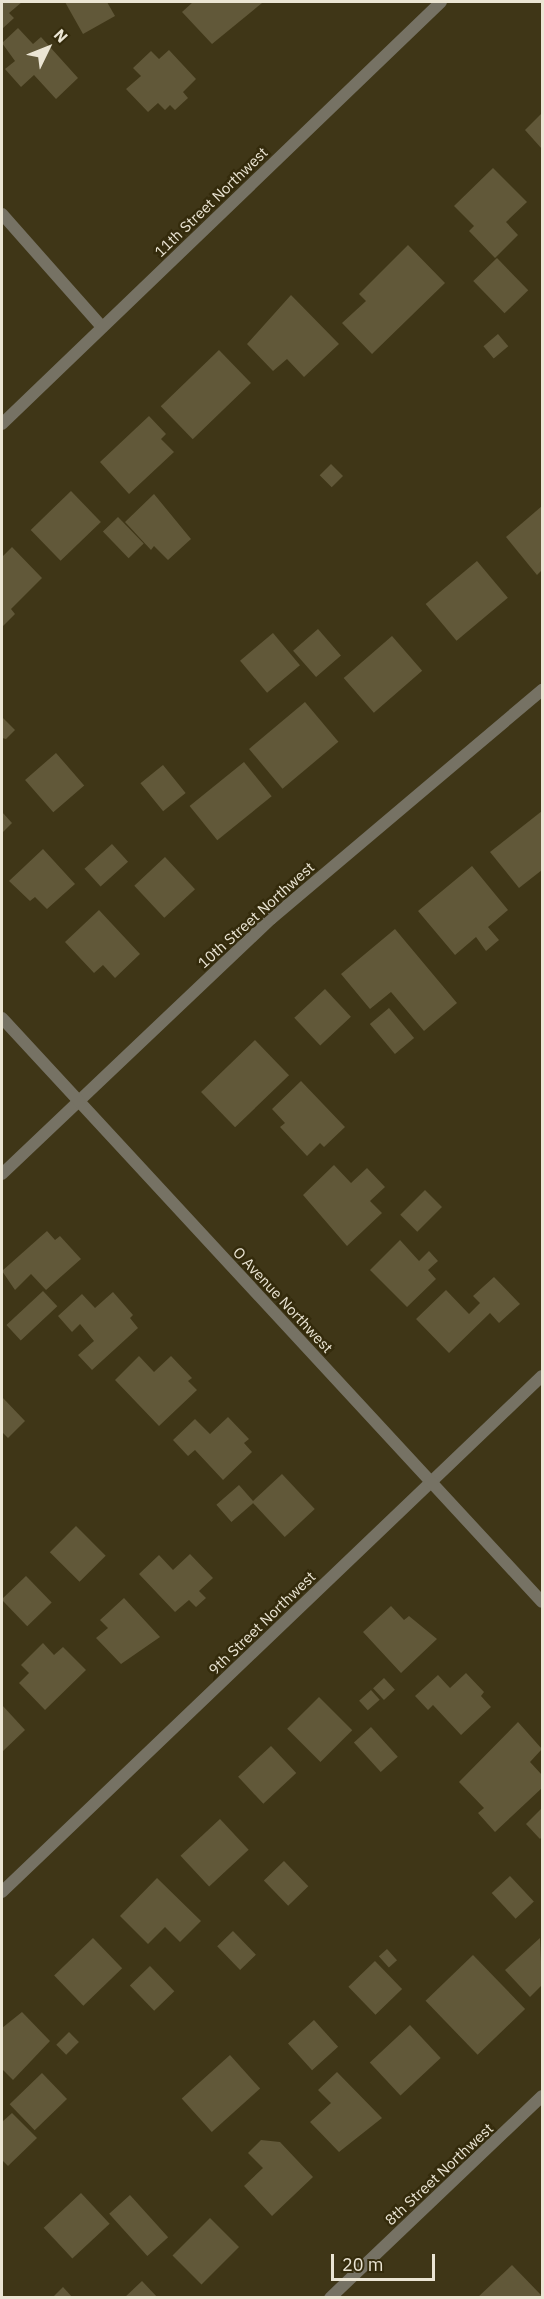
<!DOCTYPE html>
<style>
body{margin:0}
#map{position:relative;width:544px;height:2299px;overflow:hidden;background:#3f3617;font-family:"IBM Plex Sans",sans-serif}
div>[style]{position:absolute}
.building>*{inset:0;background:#615839;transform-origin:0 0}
.minor>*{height:12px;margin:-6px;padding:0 6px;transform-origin:6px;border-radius:6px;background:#767264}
.tertiary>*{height:12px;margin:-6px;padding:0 6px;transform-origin:6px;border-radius:6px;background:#767264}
span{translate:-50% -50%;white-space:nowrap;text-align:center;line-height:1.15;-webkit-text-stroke:5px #342b0c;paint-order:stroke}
.street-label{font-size:15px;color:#ebe5d4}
.frame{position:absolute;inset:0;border:3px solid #ebe5d4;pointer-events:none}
.north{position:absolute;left:18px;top:18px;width:60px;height:60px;-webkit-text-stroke:4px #342b0c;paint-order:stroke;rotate:47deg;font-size:16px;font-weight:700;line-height:24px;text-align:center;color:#ebe5d4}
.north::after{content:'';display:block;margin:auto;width:21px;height:27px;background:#ebe5d4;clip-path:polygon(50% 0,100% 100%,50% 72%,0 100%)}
.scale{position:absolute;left:331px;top:2254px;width:104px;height:27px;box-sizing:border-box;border:3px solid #ebe5d4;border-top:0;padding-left:8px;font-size:18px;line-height:21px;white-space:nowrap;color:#ebe5d4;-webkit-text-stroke:4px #342b0c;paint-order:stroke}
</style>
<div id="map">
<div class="building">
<i style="clip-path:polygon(2px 2px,22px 2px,9px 13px,14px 18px,2px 29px)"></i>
<i style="clip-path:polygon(65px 2px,107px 2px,115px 16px,83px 34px)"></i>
<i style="clip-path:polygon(193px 2px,260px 2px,262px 3px,212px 44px,182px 12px)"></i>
<i style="clip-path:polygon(18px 28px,33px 44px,41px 37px,78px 78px,56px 99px,34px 75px,21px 87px,5px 69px,15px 61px,2px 43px)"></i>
<i style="clip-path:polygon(169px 50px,196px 79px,183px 92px,188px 98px,175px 110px,170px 105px,165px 110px,158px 103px,148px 112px,126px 89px,141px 76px,133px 68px,151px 51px,159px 59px)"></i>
<i style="clip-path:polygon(542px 113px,542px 149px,525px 130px)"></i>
<i style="clip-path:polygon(493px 168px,527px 202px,506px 222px,518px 235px,495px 258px,469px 231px,474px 226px,454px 206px)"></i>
<i style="clip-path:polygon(408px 245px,445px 283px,372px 354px,342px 323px,366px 301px,359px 294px)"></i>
<i style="left:497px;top:258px;width:45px;height:33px;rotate:46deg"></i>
<i style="clip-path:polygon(291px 295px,339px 344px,304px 377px,287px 359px,273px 371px,247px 344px)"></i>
<i style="left:498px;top:334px;width:16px;height:19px;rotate:50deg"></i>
<i style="left:219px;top:350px;width:46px;height:81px;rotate:46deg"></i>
<i style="clip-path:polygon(149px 416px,166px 434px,161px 439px,174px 452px,129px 494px,100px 462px)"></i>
<i style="left:331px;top:464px;width:17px;height:16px;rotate:45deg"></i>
<i style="left:71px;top:491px;width:43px;height:56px;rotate:46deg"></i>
<i style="clip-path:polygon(154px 494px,191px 539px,168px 560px,154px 546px,151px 550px,125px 522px)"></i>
<i style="clip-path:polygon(542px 506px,542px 570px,537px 575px,506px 537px)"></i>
<i style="left:118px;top:517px;width:37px;height:21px;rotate:46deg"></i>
<i style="clip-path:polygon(12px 547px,42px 578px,11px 609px,15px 614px,2px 627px,2px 557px)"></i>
<i style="left:477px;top:561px;width:48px;height:67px;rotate:50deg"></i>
<i style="left:318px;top:629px;width:35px;height:33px;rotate:49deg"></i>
<i style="left:273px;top:633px;width:42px;height:43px;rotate:50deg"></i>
<i style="left:392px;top:636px;width:46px;height:64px;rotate:49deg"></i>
<i style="left:305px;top:702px;width:52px;height:73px;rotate:50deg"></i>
<i style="clip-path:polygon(3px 718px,15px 730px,6px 739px,2px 738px)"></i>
<i style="left:56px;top:753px;width:43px;height:41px;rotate:49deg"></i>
<i style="left:244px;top:762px;width:44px;height:70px;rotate:51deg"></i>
<i style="left:163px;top:765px;width:36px;height:29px;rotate:51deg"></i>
<i style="clip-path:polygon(542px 811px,542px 870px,519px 888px,490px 852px)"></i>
<i style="clip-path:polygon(2px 812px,12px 823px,2px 833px)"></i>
<i style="left:112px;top:844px;width:24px;height:37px;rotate:48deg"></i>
<i style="clip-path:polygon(43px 849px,75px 884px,47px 909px,35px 897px,30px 901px,9px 881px)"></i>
<i style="left:165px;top:857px;width:44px;height:42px;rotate:47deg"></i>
<i style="clip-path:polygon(472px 866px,508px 910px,488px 927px,499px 940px,486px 951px,476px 937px,455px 955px,418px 911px)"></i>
<i style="clip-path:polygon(99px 910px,140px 954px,115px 978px,103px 965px,94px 973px,65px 942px)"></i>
<i style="clip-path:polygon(395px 929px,457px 1003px,424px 1031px,391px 992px,370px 1009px,341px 974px)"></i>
<i style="left:325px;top:989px;width:38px;height:42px;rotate:47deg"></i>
<i style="left:389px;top:1008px;width:39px;height:25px;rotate:50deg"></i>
<i style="left:255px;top:1040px;width:49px;height:75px;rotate:46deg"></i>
<i style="clip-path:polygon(301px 1081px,345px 1127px,324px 1147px,320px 1143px,307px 1156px,280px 1127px,285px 1123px,272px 1109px)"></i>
<i style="clip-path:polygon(334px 1165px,351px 1183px,367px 1168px,385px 1187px,370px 1201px,382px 1213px,347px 1246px,303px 1195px)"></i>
<i style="left:425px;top:1190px;width:24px;height:35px;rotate:45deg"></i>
<i style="clip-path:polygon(47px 1231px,55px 1240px,60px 1236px,81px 1259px,46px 1290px,31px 1274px,15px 1290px,2px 1271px)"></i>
<i style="clip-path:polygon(400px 1240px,419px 1261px,429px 1251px,438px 1261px,428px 1270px,436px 1279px,407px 1307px,370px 1270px)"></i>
<i style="clip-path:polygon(494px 1277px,520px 1304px,499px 1323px,490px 1313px,449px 1353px,416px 1319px,446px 1290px,469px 1314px,480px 1303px,473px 1296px)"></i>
<i style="left:43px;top:1291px;width:21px;height:50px;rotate:47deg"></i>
<i style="clip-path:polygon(113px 1292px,133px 1315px,130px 1318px,138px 1328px,92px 1370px,78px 1355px,94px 1341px,80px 1324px,72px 1332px,58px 1316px,82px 1294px,95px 1308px)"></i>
<i style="clip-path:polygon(139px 1356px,154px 1372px,171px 1356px,192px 1378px,188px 1381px,197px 1390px,159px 1426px,115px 1380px)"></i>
<i style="clip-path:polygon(2px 1397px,25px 1421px,8px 1438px,2px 1432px)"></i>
<i style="clip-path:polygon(228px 1417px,249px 1439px,244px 1443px,252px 1452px,223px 1480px,195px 1450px,188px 1456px,173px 1440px,195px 1419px,210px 1434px)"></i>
<i style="left:282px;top:1474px;width:48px;height:41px;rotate:47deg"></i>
<i style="left:239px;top:1485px;width:23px;height:30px;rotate:49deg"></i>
<i style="left:76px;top:1526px;width:42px;height:37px;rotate:45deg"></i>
<i style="clip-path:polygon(190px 1554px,213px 1578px,199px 1591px,206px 1598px,196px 1607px,189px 1600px,175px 1612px,139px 1574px,159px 1555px,173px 1570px)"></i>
<i style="left:26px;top:1576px;width:37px;height:34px;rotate:46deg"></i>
<i style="clip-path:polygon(124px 1598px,160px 1637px,121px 1664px,96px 1638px,108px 1628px,100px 1620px)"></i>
<i style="clip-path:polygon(391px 1606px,404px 1620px,409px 1616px,437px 1639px,401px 1673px,363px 1632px)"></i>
<i style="clip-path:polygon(43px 1643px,54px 1655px,63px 1647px,86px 1670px,45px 1710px,19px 1683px,29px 1673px,21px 1665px)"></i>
<i style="clip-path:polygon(466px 1673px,484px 1692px,481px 1696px,491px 1707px,461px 1735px,433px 1705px,428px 1710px,415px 1696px,438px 1675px,450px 1688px)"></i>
<i style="left:384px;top:1678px;width:16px;height:15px;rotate:47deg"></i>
<i style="left:371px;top:1690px;width:13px;height:16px;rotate:48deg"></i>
<i style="left:319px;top:1697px;width:47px;height:45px;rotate:45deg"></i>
<i style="clip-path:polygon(2px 1705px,25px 1730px,2px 1752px)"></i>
<i style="clip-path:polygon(518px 1722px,542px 1749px,530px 1762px,542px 1775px,542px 1788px,495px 1832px,478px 1813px,484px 1808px,459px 1782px)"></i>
<i style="left:371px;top:1727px;width:40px;height:23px;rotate:48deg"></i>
<i style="left:271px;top:1746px;width:37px;height:45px;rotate:47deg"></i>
<i style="clip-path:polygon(542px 1808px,542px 1837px,540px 1839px,526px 1824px)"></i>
<i style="left:220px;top:1819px;width:42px;height:54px;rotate:47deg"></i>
<i style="left:284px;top:1861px;width:35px;height:28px;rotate:46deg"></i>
<i style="left:510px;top:1876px;width:35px;height:25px;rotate:47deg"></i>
<i style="clip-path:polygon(157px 1878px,201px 1921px,180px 1942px,165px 1927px,148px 1944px,120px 1916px)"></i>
<i style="left:233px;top:1931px;width:33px;height:22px;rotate:46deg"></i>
<i style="left:93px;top:1938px;width:42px;height:54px;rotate:46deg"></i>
<i style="clip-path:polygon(540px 1938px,542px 1985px,530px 1997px,505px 1970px)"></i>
<i style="left:387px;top:1949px;width:15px;height:11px;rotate:48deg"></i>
<i style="left:473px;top:1955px;width:75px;height:66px;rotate:46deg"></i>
<i style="left:375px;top:1961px;width:39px;height:37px;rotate:46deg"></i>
<i style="left:150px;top:1966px;width:35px;height:28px;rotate:46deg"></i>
<i style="clip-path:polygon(22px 2012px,50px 2041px,13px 2080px,2px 2069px,2px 2028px)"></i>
<i style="left:314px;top:2020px;width:36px;height:35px;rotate:48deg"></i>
<i style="left:410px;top:2025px;width:45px;height:55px;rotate:47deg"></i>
<i style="left:69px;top:2032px;width:14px;height:18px;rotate:45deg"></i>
<i style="left:230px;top:2055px;width:45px;height:65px;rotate:48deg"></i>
<i style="clip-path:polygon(337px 2072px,382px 2118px,339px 2152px,310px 2122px,331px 2103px,318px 2090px)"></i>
<i style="left:42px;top:2073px;width:36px;height:45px;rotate:46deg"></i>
<i style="clip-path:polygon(12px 2113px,37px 2138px,8px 2166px,2px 2160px,2px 2122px)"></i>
<i style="clip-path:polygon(261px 2140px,280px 2142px,313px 2177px,272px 2216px,244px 2186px,263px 2168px,248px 2153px)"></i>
<i style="left:81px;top:2193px;width:42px;height:51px;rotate:47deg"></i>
<i style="left:130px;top:2195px;width:57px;height:28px;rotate:48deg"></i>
<i style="left:210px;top:2218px;width:41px;height:53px;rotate:45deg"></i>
<i style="clip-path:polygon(512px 2265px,542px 2296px,477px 2298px)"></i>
<i style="clip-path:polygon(142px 2281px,158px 2298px,124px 2298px)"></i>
<i style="clip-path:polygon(63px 2287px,73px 2298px,52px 2298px)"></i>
</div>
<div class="minor">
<i style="left:2px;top:214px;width:151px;rotate:48.5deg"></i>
<i style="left:2px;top:424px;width:609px;rotate:-43.87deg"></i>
<i style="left:2px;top:1174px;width:371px;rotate:-43.5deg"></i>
<i style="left:271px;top:919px;width:355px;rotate:-40.2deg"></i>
<i style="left:2px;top:1892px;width:747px;rotate:-43.7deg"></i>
<i style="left:330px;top:2298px;width:293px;rotate:-43.6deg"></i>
</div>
<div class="tertiary">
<i style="left:2px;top:1018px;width:795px;rotate:47.24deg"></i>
</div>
<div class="street-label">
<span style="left:211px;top:202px;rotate:-44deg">11th Street Northwest</span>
<span style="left:256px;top:915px;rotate:-42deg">10th Street Northwest</span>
<span style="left:283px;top:1300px;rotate:47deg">O Avenue Northwest</span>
<span style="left:262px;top:1623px;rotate:-44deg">9th Street Northwest</span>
<span style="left:439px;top:2174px;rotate:-43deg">8th Street Northwest</span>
</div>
<div class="frame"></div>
<div class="north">N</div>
<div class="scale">20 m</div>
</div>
